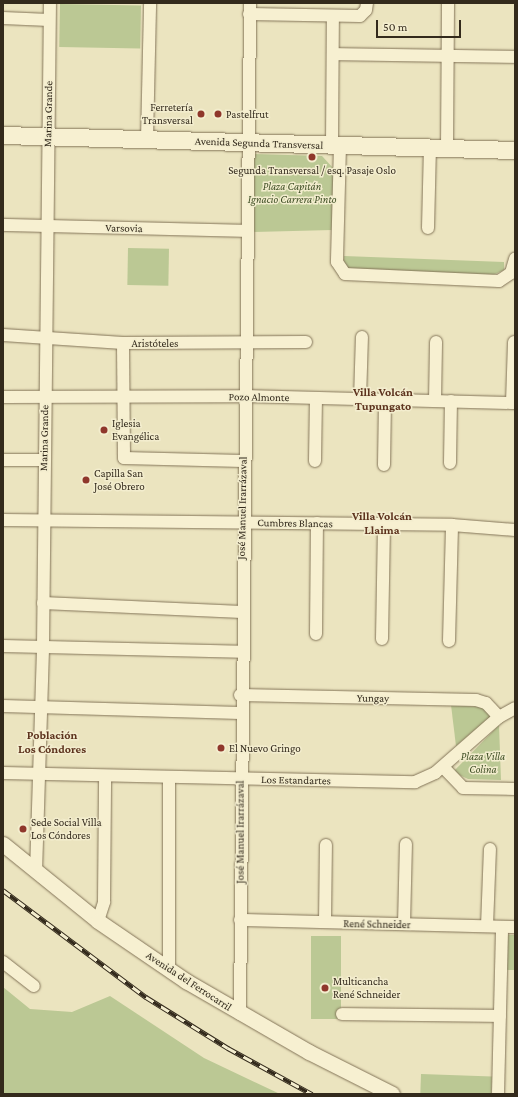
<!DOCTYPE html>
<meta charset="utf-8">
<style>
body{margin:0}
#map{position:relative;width:518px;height:1097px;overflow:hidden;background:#ebe4bf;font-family:"Crimson Pro",serif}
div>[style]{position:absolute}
.green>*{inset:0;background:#bbc894;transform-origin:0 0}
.roads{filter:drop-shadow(0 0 1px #837458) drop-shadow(0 0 1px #837458)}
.minor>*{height:12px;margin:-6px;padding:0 6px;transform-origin:6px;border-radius:6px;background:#f7f0d1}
.tertiary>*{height:15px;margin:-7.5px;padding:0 7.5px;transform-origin:7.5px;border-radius:7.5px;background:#f7f0d1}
.secondary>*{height:17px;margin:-8.5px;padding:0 8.5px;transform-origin:8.5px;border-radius:8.5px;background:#f7f0d1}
.rail>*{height:4.5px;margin-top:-2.25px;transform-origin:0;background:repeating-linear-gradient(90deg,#f3edce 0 9px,#332a1c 0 18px);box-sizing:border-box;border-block:1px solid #332a1c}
.dots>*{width:11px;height:11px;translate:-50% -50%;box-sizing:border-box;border:2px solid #f3edce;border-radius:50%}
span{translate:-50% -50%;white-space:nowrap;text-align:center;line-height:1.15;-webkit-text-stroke:3px #f3edce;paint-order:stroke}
.poi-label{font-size:11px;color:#332a1c}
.right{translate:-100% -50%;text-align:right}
.left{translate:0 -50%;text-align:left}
.street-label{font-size:11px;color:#332a1c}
.park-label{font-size:11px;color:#3e4e24;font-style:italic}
.neighbourhood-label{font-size:12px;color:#5d331e;font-weight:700}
.frame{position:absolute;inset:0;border:4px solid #332a1c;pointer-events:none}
.scale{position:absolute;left:376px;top:20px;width:85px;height:18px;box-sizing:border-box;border:2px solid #332a1c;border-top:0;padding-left:5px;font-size:12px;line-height:14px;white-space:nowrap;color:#332a1c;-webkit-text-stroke:3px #f3edce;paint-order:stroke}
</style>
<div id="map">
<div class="green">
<i style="left:60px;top:4px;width:81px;height:43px;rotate:1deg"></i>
<i style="clip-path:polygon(251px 154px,322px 156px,334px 169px,332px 230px,250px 232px)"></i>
<i style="left:128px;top:248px;width:41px;height:37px;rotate:1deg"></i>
<i style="clip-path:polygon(344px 256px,504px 262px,504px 270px,493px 275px,354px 272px,344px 266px)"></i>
<i style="clip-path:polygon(451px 705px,482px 707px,491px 716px,456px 746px)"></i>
<i style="clip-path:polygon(499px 725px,501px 780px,468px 779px,453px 772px)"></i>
<i style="left:505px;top:935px;width:10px;height:35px"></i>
<i style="left:311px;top:936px;width:30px;height:83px"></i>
<i style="clip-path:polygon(3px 987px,30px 1009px,72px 1012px,110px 996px,204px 1058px,280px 1094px,3px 1094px)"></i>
<i style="left:421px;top:1074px;width:71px;height:20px;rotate:2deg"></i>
</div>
<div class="roads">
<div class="minor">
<i style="left:249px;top:14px;width:111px;rotate:1deg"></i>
<i style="left:360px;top:16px;width:8px;rotate:-45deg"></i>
<i style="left:366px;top:10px;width:7px;rotate:-82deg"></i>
<i style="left:3px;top:18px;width:46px;rotate:2.5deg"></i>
<i style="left:333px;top:54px;width:182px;rotate:0.9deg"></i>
<i style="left:147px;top:139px;width:136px;rotate:-88.7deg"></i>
<i style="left:332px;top:145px;width:129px;rotate:-89.6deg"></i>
<i style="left:340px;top:145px;width:117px;rotate:91.5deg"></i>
<i style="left:337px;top:262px;width:14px;rotate:56deg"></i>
<i style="left:345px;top:274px;width:154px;rotate:2.6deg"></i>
<i style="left:499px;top:281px;width:14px;rotate:-34deg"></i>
<i style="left:511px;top:273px;width:15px;rotate:-74deg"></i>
<i style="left:447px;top:148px;width:145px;rotate:-89.6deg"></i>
<i style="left:3px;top:225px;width:242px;rotate:1.4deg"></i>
<i style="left:428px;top:228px;width:80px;rotate:-88.6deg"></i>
<i style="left:3px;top:335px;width:120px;rotate:3.8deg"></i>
<i style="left:123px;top:343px;width:183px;rotate:-0.3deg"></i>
<i style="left:123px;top:343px;width:115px;rotate:89.5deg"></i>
<i style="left:124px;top:458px;width:119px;rotate:1.4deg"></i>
<i style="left:3px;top:397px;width:241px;rotate:-0.2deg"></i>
<i style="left:244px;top:396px;width:271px;rotate:1.5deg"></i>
<i style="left:360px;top:399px;width:62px;rotate:-88.2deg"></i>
<i style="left:435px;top:401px;width:59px;rotate:-89deg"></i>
<i style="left:512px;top:403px;width:61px;rotate:-88.1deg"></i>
<i style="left:3px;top:460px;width:41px"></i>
<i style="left:315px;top:461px;width:63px;rotate:-89.1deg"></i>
<i style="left:450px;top:463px;width:62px;rotate:-89.1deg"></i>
<i style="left:384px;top:465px;width:65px;rotate:-89.1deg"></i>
<i style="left:3px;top:520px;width:449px;rotate:0.6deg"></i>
<i style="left:452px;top:525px;width:63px;rotate:4.5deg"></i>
<i style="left:43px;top:603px;width:199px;rotate:2.6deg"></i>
<i style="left:316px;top:634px;width:111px;rotate:-89.5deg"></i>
<i style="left:382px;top:639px;width:115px;rotate:-89deg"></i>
<i style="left:449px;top:641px;width:116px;rotate:-88.5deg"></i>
<i style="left:3px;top:646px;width:238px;rotate:1.4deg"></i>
<i style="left:240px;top:695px;width:236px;rotate:1.2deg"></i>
<i style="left:476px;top:700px;width:10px;rotate:17deg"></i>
<i style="left:486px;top:703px;width:19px;rotate:47deg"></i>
<i style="left:3px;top:706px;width:237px;rotate:1.7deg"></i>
<i style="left:443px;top:767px;width:29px;rotate:46deg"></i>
<i style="left:463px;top:788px;width:52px;rotate:1.1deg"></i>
<i style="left:3px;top:773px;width:412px;rotate:1.3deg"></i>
<i style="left:415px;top:782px;width:22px;rotate:-24deg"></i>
<i style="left:435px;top:773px;width:85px;rotate:-41.2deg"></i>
<i style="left:499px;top:717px;width:18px;rotate:-29deg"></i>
<i style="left:36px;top:872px;width:225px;rotate:-88.2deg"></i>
<i style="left:43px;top:647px;width:644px;rotate:-89.38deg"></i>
<i style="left:240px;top:920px;width:275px;rotate:1.5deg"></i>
<i style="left:98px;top:921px;width:20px;rotate:-72deg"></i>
<i style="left:104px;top:902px;width:126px;rotate:-89.5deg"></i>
<i style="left:325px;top:922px;width:77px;rotate:-89.3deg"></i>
<i style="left:404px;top:924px;width:80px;rotate:-88.6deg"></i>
<i style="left:487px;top:926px;width:77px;rotate:-87.8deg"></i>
<i style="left:3px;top:962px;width:39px;rotate:38deg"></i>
<i style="left:169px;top:969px;width:192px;rotate:-90deg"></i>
<i style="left:240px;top:1014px;width:1011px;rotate:-89.43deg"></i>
<i style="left:342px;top:1014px;width:158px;rotate:0.7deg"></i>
<i style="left:498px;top:1094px;width:167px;rotate:-88.6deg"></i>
</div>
<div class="tertiary">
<i style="left:3px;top:844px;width:122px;rotate:39deg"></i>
<i style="left:98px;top:921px;width:107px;rotate:34.3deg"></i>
<i style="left:186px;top:981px;width:142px;rotate:30deg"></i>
<i style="left:309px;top:1052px;width:93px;rotate:26.8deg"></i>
</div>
<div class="secondary">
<i style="left:3px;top:135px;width:512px;rotate:1.68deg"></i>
</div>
</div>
<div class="rail">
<i style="left:3px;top:890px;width:179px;rotate:36.8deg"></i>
<i style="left:146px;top:997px;width:97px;rotate:31.9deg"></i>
<i style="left:228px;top:1048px;width:96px;rotate:28.7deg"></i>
</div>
<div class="dots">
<i style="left:201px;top:114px;background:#8f372b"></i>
<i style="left:218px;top:114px;background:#8f372b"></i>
<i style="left:312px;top:157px;background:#8f372b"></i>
<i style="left:104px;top:430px;background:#8f372b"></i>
<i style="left:86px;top:480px;background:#8f372b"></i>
<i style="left:221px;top:748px;background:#8f372b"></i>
<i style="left:23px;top:829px;background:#8f372b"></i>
<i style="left:325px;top:988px;background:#8f372b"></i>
</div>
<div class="poi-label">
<span class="right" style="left:193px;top:114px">Ferretería<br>Transversal</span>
<span class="left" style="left:226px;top:114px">Pastelfrut</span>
<span style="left:312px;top:170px">Segunda Transversal / esq. Pasaje Oslo</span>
<span class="left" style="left:112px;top:430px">Iglesia<br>Evangélica</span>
<span class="left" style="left:94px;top:480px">Capilla San<br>José Obrero</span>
<span class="left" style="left:229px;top:748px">El Nuevo Gringo</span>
<span class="left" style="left:31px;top:829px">Sede Social Villa<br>Los Cóndores</span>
<span class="left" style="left:333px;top:988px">Multicancha<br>René Schneider</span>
</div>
<div class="street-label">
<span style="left:48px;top:114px;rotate:-89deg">Marina Grande</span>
<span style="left:259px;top:143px;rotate:2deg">Avenida Segunda Transversal</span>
<span style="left:124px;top:228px;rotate:1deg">Varsovia</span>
<span style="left:155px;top:343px">Aristóteles</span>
<span style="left:259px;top:397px;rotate:1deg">Pozo Almonte</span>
<span style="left:44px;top:438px;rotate:-89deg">Marina Grande</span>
<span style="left:242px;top:508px;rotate:-89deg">José Manuel Irarrázaval</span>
<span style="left:295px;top:523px;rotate:1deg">Cumbres Blancas</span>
<span style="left:373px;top:698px;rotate:1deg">Yungay</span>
<span style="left:296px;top:780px;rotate:1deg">Los Estandartes</span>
<span style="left:240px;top:832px;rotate:-90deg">José Manuel Irarrázaval</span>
<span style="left:377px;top:924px;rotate:1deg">René Schneider</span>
<span style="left:189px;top:981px;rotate:33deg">Avenida del Ferrocarril</span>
</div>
<div class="park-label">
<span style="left:292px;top:193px">Plaza Capitán<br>Ignacio Carrera Pinto</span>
<span style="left:483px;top:763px">Plaza Villa<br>Colina</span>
</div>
<div class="neighbourhood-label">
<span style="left:383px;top:400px">Villa Volcán<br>Tupungato</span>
<span style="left:382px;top:524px">Villa Volcán<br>Llaima</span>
<span style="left:52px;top:743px">Población<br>Los Cóndores</span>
</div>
<div class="frame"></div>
<div class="scale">50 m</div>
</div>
